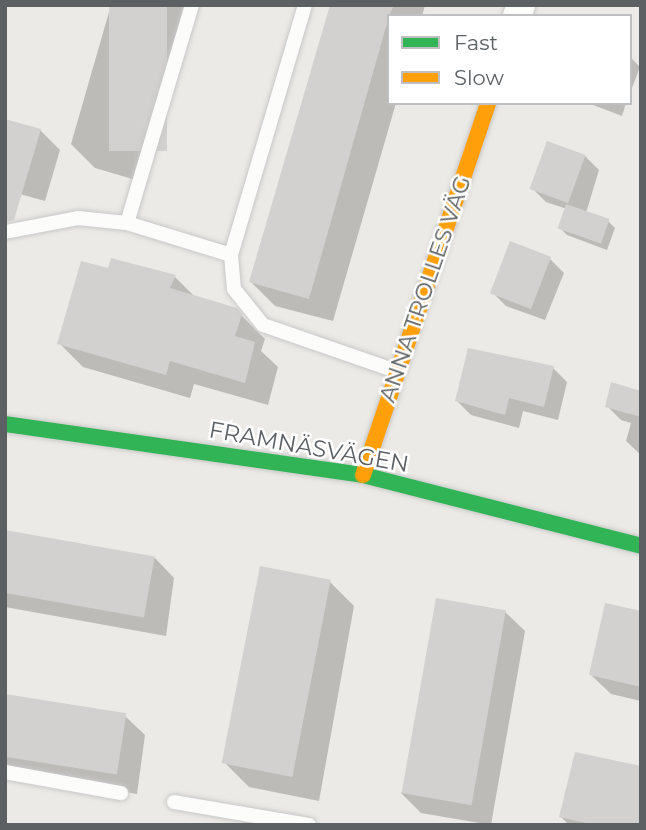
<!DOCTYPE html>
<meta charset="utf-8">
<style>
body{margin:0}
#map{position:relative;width:646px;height:830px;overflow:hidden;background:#ebeae6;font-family:Montserrat,sans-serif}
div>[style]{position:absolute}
.shadow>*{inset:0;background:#0003}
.building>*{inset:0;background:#d2d1cf;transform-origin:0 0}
.roads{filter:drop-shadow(0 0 2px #c8c8c8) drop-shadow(0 0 2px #c8c8c8)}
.lane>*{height:14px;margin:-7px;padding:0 7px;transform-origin:7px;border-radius:7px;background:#fcfcfb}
.street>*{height:28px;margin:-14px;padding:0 14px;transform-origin:14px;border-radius:14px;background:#fcfcfb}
.fast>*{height:16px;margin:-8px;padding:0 8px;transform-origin:8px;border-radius:8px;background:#30b455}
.slow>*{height:16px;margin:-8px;padding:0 8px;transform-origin:8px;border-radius:8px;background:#ff9f0a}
span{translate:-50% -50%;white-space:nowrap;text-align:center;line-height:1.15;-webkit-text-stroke:5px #fff;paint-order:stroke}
.street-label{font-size:23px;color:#5c6063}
.frame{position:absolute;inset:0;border:7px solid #5c6063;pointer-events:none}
.legend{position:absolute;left:387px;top:14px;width:245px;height:91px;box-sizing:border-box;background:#fff;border:2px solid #bebfc1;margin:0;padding:9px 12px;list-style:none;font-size:21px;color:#5c6063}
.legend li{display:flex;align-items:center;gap:14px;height:35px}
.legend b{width:35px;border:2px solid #bebfc1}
</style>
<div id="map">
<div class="shadow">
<i style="clip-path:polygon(111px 5px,197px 5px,146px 183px,95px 168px,71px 144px)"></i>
<i style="clip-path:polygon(332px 5px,425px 5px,422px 16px,389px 16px,389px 103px,396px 103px,333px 321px,275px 306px,251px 282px)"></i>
<i style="clip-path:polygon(630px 57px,640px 67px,630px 93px)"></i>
<i style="clip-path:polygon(588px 103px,626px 103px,622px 116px)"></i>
<i style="clip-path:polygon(40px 130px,60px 150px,45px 201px,5px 190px)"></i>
<i style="clip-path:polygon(585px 156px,599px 170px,586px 213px,608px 221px,615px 228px,607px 250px,567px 235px,560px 228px,567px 209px,546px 202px,532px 188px)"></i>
<i style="clip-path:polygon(550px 259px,564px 273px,545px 320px,506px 306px,492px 292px)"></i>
<i style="clip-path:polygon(110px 270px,175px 277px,196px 298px,236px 310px,265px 339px,261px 351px,278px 367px,268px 405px,194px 384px,190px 398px,83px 367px,59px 343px)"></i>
<i style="clip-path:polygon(553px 368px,567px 382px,558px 420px,523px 411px,519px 428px,471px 415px,457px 401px)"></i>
<i style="clip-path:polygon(641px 392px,641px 455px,626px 441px,631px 423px,621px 420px,607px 406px)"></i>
<i style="clip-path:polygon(5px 531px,155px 558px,174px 578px,166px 636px,5px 607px)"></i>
<i style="clip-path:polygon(330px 582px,354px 606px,319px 801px,249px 787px,225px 763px)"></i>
<i style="clip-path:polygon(505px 612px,525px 631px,491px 825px,421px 813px,401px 793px)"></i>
<i style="clip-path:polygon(641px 613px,641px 701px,611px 694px,591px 675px)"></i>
<i style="clip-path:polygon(5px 695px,125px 716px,145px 735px,137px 794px,5px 771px)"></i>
<i style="clip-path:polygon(561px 817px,641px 825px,569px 825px)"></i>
</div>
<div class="building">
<i style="left:109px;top:5px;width:58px;height:146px"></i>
<i style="clip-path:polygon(330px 5px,394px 5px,389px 16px,309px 299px,249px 282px)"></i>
<i style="clip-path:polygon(5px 119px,41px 129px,14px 220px,5px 222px)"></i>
<i style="left:547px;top:141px;width:41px;height:51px;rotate:20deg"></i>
<i style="left:566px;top:204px;width:46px;height:26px;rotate:19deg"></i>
<i style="left:510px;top:241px;width:44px;height:56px;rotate:21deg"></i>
<i style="clip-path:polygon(111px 258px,176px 275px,170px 288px,237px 308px,242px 314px,235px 336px,255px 342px,245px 383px,170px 361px,166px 375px,57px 344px,81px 261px,108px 268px)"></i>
<i style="clip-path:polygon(468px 348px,554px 366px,544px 407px,509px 398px,505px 415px,455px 401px)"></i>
<i style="clip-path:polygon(611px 382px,641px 391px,641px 417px,605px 407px)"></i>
<i style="left:5px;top:530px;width:152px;height:62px;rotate:10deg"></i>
<i style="left:260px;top:566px;width:72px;height:201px;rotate:11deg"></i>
<i style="left:436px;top:598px;width:71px;height:198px;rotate:10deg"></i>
<i style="clip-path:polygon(605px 603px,641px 611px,641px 687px,589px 675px)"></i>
<i style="left:5px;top:694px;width:123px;height:62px;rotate:9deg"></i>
<i style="clip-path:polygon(575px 752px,641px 766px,641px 825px,595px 825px,559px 817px)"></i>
</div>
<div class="roads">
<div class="lane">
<i style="left:305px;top:5px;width:261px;rotate:106.5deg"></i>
<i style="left:231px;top:255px;width:34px;rotate:85deg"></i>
<i style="left:234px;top:289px;width:46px;rotate:51.1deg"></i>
<i style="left:263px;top:325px;width:141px;rotate:19.1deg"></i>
<i style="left:127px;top:223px;width:227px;rotate:-73.4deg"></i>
<i style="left:5px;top:232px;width:74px;rotate:-10.9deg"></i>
<i style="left:78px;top:218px;width:49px;rotate:5.8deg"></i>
<i style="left:127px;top:223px;width:109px;rotate:17.1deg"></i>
<i style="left:5px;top:772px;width:118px;rotate:10.3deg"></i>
<i style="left:174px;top:802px;width:137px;rotate:9.7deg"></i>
</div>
<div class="street">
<i style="left:517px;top:16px;width:12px;rotate:-70deg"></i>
</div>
<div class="fast">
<i style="left:5px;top:424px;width:362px;rotate:8.1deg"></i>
<i style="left:363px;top:475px;width:287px;rotate:14.3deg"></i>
</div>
<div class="slow">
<i style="left:363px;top:475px;width:392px;rotate:-71.4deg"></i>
</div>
</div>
<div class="street-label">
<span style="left:425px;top:289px;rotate:-71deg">ANNA TROLLES VÄG</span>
<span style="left:309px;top:447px;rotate:10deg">FRAMNÄSVÄGEN</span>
</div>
<div class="frame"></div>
<ul class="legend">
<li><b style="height:9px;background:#30b455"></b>Fast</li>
<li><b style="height:9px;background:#ff9f0a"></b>Slow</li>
</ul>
</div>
